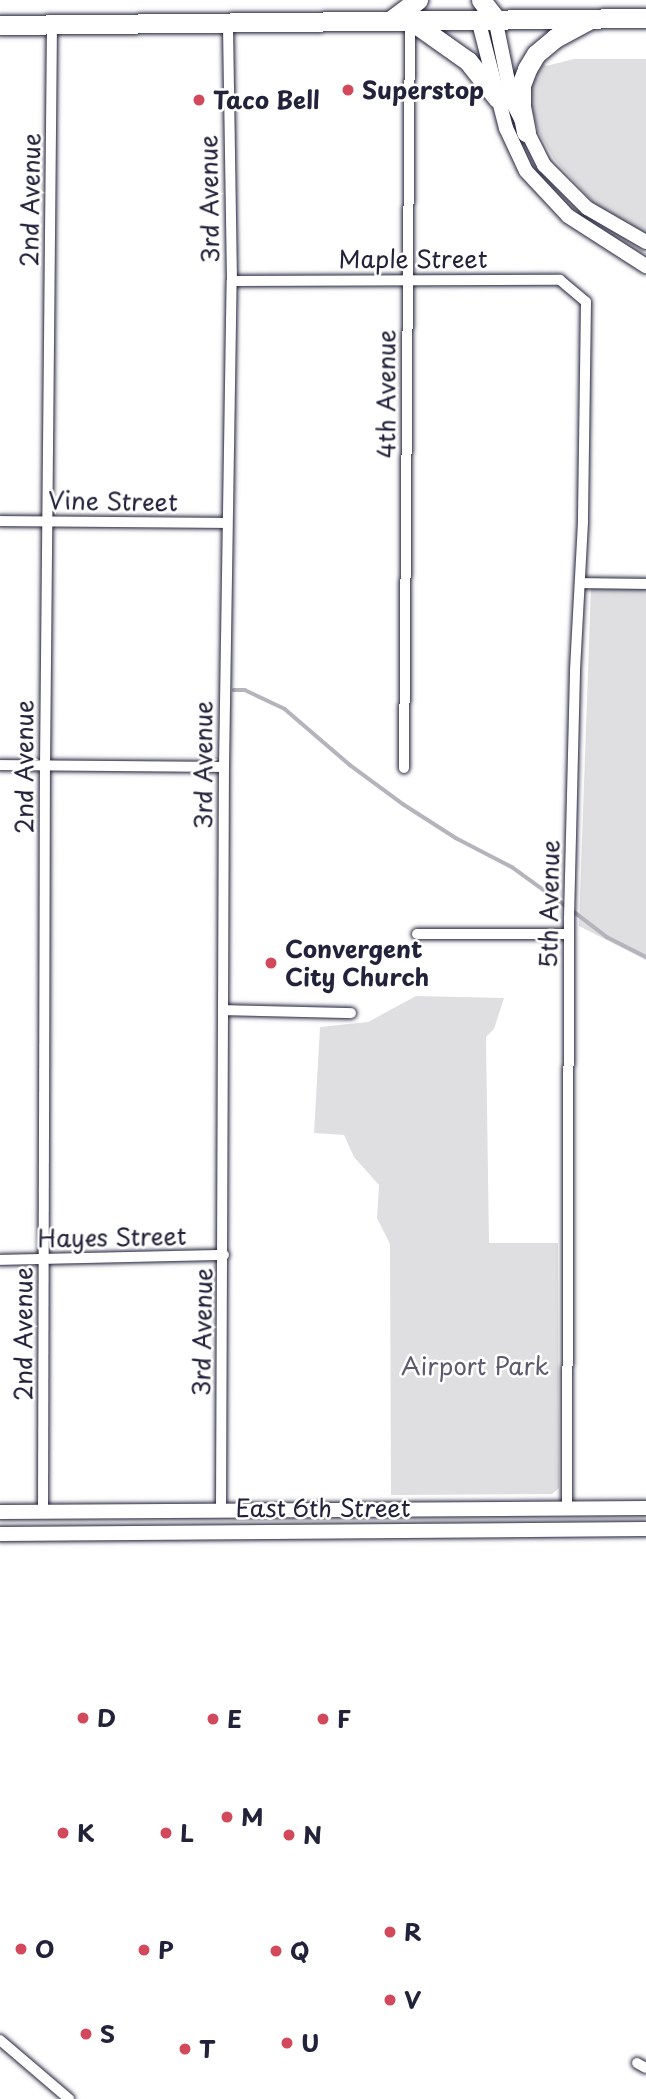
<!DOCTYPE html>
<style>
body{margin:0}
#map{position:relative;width:646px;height:2099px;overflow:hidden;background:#fff;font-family:"Playpen Sans",sans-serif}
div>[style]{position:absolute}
.green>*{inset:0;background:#dfdfe2}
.stream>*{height:3.5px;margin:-1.75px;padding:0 1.75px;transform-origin:1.75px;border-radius:1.75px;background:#b4b4bc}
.roads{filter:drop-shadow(0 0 2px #22223b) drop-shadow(0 0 2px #22223b)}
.street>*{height:10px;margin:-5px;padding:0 5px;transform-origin:5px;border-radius:5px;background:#fff}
.secondary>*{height:14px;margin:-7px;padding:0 7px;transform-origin:7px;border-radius:7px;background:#fff}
.highway>*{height:19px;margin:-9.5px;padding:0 9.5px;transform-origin:9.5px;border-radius:9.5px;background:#fff}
.dots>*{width:19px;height:19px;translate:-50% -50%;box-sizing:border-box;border:4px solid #fff;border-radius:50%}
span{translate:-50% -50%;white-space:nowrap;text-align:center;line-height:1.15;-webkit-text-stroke:5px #fff;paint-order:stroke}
.poi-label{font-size:24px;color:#22223b;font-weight:700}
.left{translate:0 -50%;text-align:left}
.street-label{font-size:24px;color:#22223b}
.park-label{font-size:24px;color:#5b5b6d}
</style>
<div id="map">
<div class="green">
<i style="clip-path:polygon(538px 58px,546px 66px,574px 59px,646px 59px,646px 233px,595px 204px,554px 159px,538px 131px,530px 102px,531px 69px)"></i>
<i style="clip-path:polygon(591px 588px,646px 588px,646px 960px,579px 926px)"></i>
<i style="clip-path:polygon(416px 996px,504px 998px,494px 1029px,486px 1037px,489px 1243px,558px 1243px,559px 1488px,552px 1494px,391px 1495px,390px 1244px,377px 1218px,379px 1185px,354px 1157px,344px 1135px,314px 1133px,320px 1027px,368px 1022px)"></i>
</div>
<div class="stream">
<i style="left:234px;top:690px;width:11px"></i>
<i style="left:245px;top:690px;width:44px;rotate:25.4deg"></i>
<i style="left:285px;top:709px;width:86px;rotate:40.7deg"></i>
<i style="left:350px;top:765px;width:66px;rotate:36.3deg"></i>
<i style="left:403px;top:804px;width:63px;rotate:32.7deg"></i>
<i style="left:456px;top:838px;width:63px;rotate:27.4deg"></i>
<i style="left:512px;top:867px;width:68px;rotate:36deg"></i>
<i style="left:573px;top:911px;width:43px;rotate:37.4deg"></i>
<i style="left:607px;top:937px;width:44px;rotate:27.1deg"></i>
</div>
<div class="roads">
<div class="street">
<i style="left:232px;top:281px;width:328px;rotate:-0.2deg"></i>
<i style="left:560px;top:280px;width:34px;rotate:40deg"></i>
<i style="left:586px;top:302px;width:220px;rotate:90.8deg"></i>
<i style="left:583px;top:522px;width:150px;rotate:93.1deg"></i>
<i style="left:575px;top:672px;width:248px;rotate:91.4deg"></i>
<i style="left:569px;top:920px;width:588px;rotate:90.19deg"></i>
<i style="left:0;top:521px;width:227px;rotate:0.5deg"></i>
<i style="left:580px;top:583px;width:66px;rotate:0.9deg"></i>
<i style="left:0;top:765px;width:224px;rotate:0.5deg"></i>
<i style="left:404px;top:768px;width:748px;rotate:-89.54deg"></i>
<i style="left:417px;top:934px;width:152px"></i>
<i style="left:224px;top:1010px;width:127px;rotate:1.4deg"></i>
<i style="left:0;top:1260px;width:224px;rotate:-1.3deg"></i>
<i style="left:221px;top:1509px;width:742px;rotate:-89.77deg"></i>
<i style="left:224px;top:767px;width:486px;rotate:-89.1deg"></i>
<i style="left:232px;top:281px;width:259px;rotate:-90.9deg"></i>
<i style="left:43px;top:1510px;width:744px;rotate:-89.85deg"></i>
<i style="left:45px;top:766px;width:741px;rotate:-89.46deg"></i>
<i style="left:0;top:2040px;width:91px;rotate:40.5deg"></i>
<i style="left:637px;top:2063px;width:10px;rotate:29deg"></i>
</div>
<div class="secondary">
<i style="left:495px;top:18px;width:85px;rotate:78.4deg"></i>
<i style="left:512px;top:101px;width:72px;rotate:63.4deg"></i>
<i style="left:544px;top:165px;width:61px;rotate:45deg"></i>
<i style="left:587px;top:208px;width:68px;rotate:30deg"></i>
<i style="left:478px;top:19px;width:113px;rotate:75.6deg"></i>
<i style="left:506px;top:128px;width:47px;rotate:65.1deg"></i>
<i style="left:526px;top:171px;width:62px;rotate:47deg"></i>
<i style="left:568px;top:216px;width:93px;rotate:32.7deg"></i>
<i style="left:0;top:1512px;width:646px;rotate:-0.35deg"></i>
<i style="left:0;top:1534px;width:646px;rotate:-0.44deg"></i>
</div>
<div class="highway">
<i style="left:481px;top:0;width:23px;rotate:52deg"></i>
<i style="left:391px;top:20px;width:34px;rotate:-37deg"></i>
<i style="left:410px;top:20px;width:71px;rotate:35.3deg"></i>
<i style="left:468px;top:61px;width:48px;rotate:51.7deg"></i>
<i style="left:0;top:25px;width:646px;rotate:-0.62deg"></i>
<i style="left:526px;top:132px;width:26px;rotate:-101deg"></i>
<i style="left:521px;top:106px;width:21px;rotate:-90deg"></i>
<i style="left:521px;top:85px;width:17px;rotate:-69deg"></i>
<i style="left:527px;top:69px;width:17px;rotate:-59deg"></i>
<i style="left:536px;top:54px;width:25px;rotate:-40deg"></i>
<i style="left:555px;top:38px;width:40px;rotate:-28deg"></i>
</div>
</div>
<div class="dots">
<i style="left:348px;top:90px;background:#d1495b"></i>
<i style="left:199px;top:100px;background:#d1495b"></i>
<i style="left:271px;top:963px;background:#d1495b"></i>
<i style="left:83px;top:1718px;background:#d1495b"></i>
<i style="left:213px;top:1719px;background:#d1495b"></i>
<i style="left:323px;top:1719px;background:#d1495b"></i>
<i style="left:227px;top:1817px;background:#d1495b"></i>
<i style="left:63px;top:1833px;background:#d1495b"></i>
<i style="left:166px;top:1833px;background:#d1495b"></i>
<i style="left:289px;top:1835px;background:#d1495b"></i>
<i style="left:390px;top:1932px;background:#d1495b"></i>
<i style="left:21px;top:1949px;background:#d1495b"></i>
<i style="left:144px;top:1950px;background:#d1495b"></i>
<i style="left:276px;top:1951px;background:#d1495b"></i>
<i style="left:390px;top:2000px;background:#d1495b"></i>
<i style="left:86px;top:2034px;background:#d1495b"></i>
<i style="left:287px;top:2043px;background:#d1495b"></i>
<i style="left:185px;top:2049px;background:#d1495b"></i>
</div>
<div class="poi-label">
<span class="left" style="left:362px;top:90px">Superstop</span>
<span class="left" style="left:213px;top:100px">Taco Bell</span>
<span class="left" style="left:285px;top:963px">Convergent<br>City Church</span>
<span class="left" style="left:97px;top:1718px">D</span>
<span class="left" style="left:227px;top:1719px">E</span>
<span class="left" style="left:337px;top:1719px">F</span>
<span class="left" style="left:241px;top:1817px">M</span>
<span class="left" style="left:77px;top:1833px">K</span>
<span class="left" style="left:180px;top:1833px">L</span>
<span class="left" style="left:303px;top:1835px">N</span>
<span class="left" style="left:404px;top:1932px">R</span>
<span class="left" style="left:35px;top:1949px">O</span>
<span class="left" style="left:158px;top:1950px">P</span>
<span class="left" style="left:290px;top:1951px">Q</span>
<span class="left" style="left:404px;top:2000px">V</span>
<span class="left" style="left:100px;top:2034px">S</span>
<span class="left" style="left:301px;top:2043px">U</span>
<span class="left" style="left:199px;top:2049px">T</span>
</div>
<div class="street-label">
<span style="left:209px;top:199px;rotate:-91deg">3rd Avenue</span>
<span style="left:30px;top:200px;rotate:-89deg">2nd Avenue</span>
<span style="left:413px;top:259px">Maple Street</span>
<span style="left:386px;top:394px;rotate:-90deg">4th Avenue</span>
<span style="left:113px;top:501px;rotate:1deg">Vine Street</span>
<span style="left:203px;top:765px;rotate:-90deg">3rd Avenue</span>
<span style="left:24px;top:767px;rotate:-90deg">2nd Avenue</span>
<span style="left:549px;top:904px;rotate:-89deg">5th Avenue</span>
<span style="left:112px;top:1237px;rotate:-1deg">Hayes Street</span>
<span style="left:202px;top:1332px;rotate:-89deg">3rd Avenue</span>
<span style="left:23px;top:1334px;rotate:-90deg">2nd Avenue</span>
<span style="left:323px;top:1508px">East 6th Street</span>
</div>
<div class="park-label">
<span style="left:475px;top:1366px">Airport Park</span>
</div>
</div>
